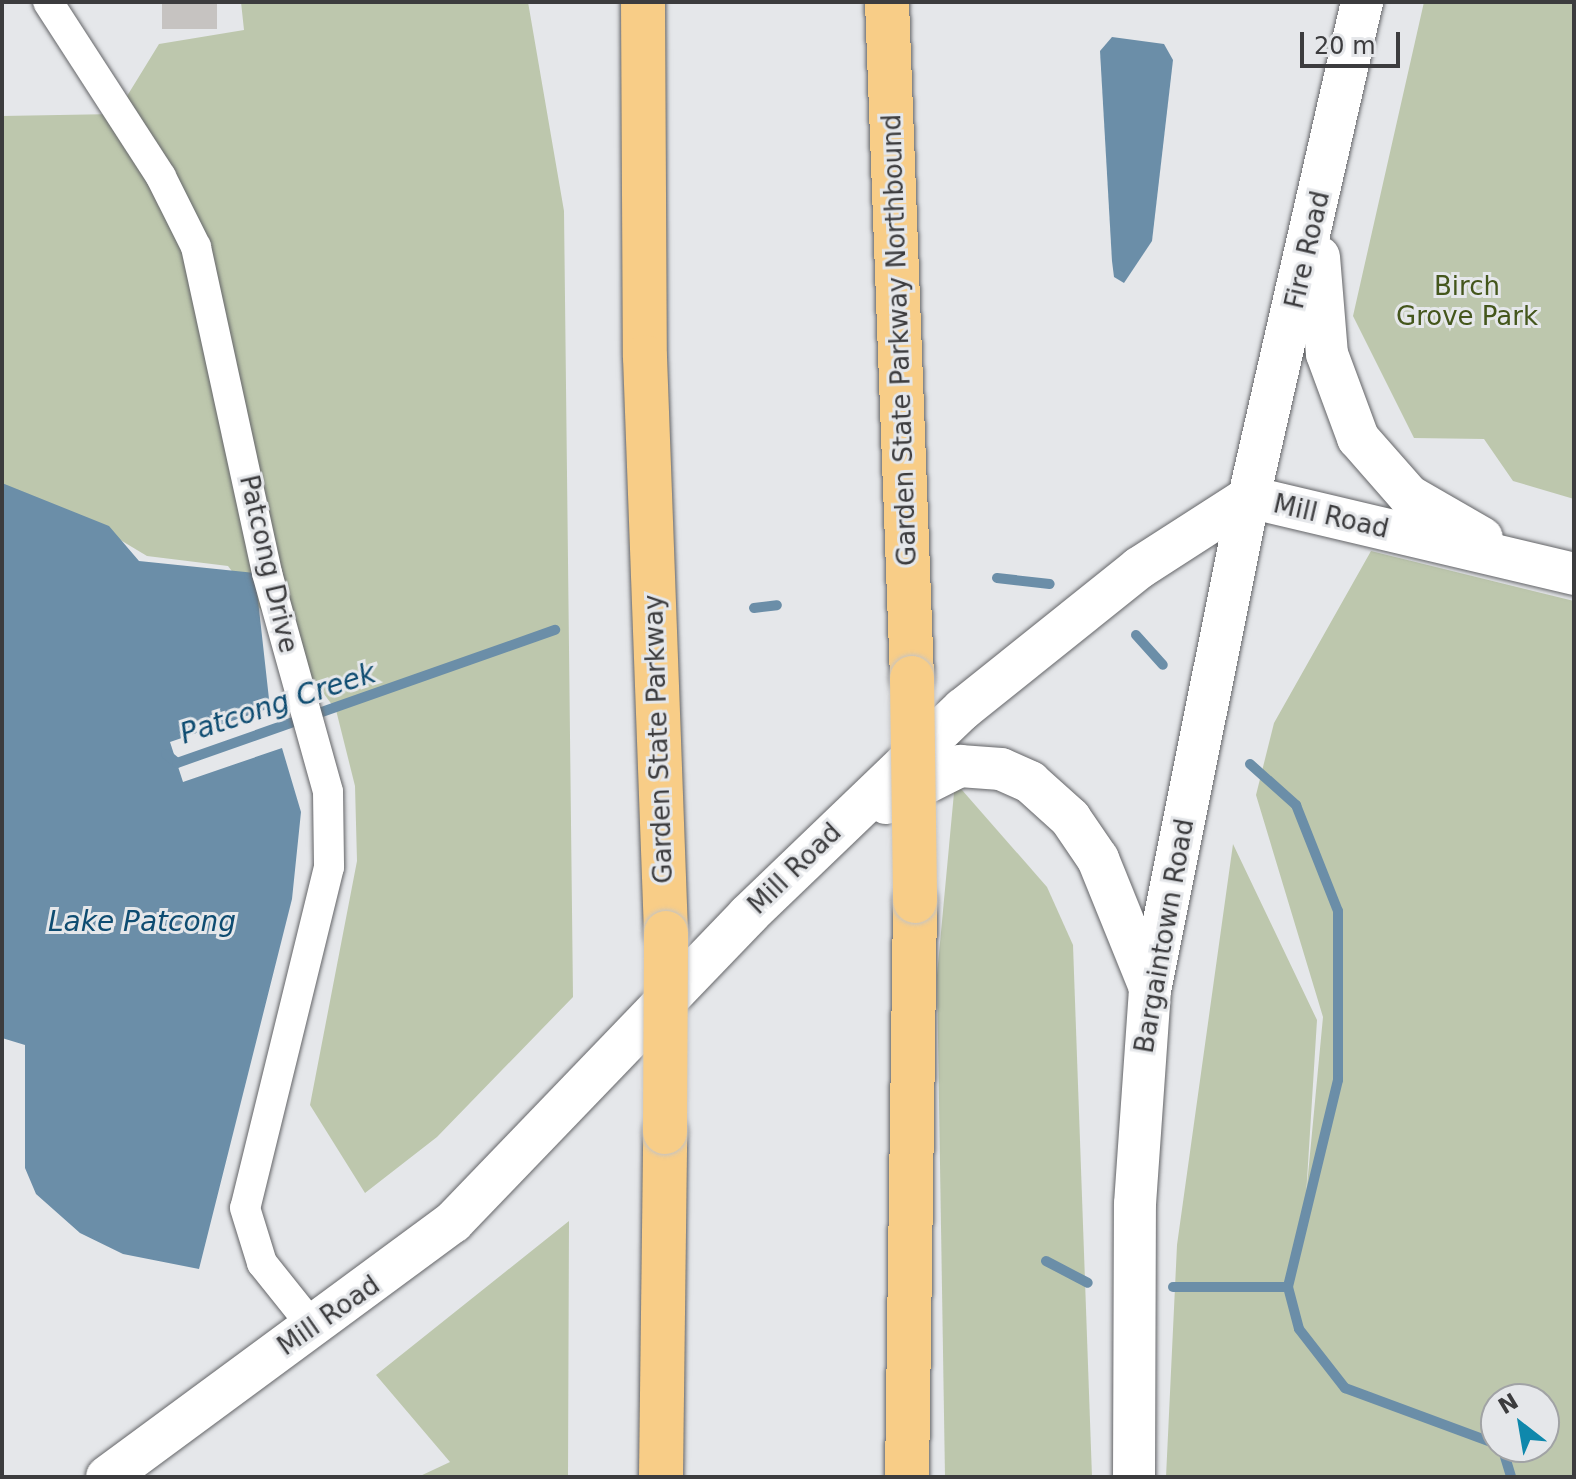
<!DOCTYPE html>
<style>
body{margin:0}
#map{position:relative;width:1576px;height:1479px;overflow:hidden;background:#e5e7ea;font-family:"DejaVu Sans",sans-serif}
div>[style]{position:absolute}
.green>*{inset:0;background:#bdc7ad}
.water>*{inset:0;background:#6b8ea8}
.stream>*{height:10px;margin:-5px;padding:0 5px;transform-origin:5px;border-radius:5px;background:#6b8ea8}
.building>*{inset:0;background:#c6c3c1;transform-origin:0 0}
.roads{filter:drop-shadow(0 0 2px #646568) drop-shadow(0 0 2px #646568)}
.street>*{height:30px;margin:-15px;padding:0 15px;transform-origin:15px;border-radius:15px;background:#fff}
.secondary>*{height:42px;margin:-21px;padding:0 21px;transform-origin:21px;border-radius:21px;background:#fff}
.highway>*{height:44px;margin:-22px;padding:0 22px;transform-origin:22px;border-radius:22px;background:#f8cd87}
.bridges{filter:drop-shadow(0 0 2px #c4c4c5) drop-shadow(0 0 2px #c4c4c5)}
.highway-bridge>*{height:44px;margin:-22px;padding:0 22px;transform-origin:22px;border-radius:22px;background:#f8cd87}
span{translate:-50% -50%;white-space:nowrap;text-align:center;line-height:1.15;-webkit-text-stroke:6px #e5e7ea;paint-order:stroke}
.street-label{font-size:26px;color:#3c3c3e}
.park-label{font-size:26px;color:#44561c}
.water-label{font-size:28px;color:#0e4c71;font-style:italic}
.frame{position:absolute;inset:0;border:4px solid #3c3c3e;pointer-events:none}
.north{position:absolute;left:1480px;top:1383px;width:80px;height:80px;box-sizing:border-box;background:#e5e7ea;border:2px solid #a1a3a5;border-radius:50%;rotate:329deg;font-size:22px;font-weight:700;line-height:32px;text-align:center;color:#3c3c3e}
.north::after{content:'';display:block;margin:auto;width:28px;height:36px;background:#0f88ac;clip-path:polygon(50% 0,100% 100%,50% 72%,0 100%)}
.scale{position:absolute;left:1300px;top:32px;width:100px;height:36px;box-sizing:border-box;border:4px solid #3c3c3e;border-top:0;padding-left:10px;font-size:24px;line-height:28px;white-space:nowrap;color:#3c3c3e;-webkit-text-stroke:6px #e5e7ea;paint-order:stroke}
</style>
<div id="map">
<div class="green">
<i style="clip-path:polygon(241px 2px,528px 2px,564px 211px,573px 997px,437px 1137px,365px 1193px,310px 1105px,357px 861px,355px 786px,336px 710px,228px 566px,147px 556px,92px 523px,2px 486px,2px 116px,116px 114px,159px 44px,244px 30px)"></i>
<i style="clip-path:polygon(1424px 2px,1574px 2px,1574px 499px,1513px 481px,1484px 439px,1414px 438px,1353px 316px)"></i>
<i style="clip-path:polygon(evenodd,1371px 551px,1574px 601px,1574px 1477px,1166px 1477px,1177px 1245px,1233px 844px,1317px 1020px,1306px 1196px,1323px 1017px,1256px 795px,1274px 723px,1371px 551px,1544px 1399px,1544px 1447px,1496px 1447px,1496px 1399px,1544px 1399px)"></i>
<i style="clip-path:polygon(955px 782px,1047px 887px,1073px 945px,1092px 1477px,945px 1477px,937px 975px)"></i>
<i style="clip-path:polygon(569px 1221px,568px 1477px,418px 1477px,450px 1462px,376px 1375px)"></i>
</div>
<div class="water">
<i style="clip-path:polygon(1112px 37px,1164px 44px,1173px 60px,1152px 241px,1124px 283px,1114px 277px,1112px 261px,1100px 51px)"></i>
<i style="clip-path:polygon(2px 483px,109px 526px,139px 561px,255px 573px,270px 708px,170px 742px,183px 782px,282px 748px,301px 812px,292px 899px,199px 1269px,123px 1254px,80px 1233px,36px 1194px,25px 1168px,25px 1045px,2px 1038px)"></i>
</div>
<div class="stream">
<i style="left:997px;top:578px;width:53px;rotate:6.5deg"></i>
<i style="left:754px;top:608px;width:23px;rotate:-7deg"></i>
<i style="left:1136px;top:635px;width:40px;rotate:48deg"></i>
<i style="left:166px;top:754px;width:14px;rotate:39deg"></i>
<i style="left:177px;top:763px;width:401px;rotate:-19.4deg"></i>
<i style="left:1250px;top:764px;width:62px;rotate:41.7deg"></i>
<i style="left:1296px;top:805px;width:114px;rotate:68.4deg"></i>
<i style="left:1338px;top:911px;width:169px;rotate:90deg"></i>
<i style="left:1338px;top:1080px;width:213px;rotate:103.6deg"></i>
<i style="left:1288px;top:1287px;width:43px;rotate:75.3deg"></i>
<i style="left:1299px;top:1329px;width:75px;rotate:52.1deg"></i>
<i style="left:1345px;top:1388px;width:161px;rotate:20.3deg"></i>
<i style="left:1046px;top:1261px;width:47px;rotate:27.6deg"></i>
<i style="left:1173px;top:1287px;width:115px"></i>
<i style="left:1502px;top:1447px;width:31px;rotate:73deg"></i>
</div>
<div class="building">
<i style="left:162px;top:2px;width:55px;height:27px"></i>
</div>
<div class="roads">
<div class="street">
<i style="left:48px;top:2px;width:208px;rotate:57.1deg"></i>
<i style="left:161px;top:177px;width:78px;rotate:63.4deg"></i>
<i style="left:196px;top:247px;width:334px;rotate:77.7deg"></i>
<i style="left:267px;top:573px;width:227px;rotate:74.4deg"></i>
<i style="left:328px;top:792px;width:75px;rotate:89.2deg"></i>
<i style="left:329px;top:867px;width:351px;rotate:103.8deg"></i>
<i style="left:245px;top:1208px;width:58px;rotate:72.8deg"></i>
<i style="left:262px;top:1263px;width:83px;rotate:51.3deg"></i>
</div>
<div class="secondary">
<i style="left:1319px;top:257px;width:97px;rotate:85.3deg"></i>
<i style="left:1327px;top:354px;width:90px;rotate:69.7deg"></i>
<i style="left:1358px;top:438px;width:77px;rotate:48.7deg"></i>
<i style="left:1409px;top:496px;width:84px;rotate:29.9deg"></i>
<i style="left:886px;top:803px;width:83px;rotate:-26.6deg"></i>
<i style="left:960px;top:766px;width:41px;rotate:4.2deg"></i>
<i style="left:1001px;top:769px;width:32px;rotate:24deg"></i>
<i style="left:1030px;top:782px;width:54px;rotate:42deg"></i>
<i style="left:1070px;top:818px;width:50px;rotate:55.7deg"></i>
<i style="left:1098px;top:859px;width:134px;rotate:68deg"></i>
<i style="left:107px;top:1477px;width:430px;rotate:-36.4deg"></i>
<i style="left:453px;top:1222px;width:426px;rotate:-46.1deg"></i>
<i style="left:748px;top:915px;width:298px;rotate:-43.8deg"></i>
<i style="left:963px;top:709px;width:226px;rotate:-38.7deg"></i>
<i style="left:1139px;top:568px;width:131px;rotate:-32.8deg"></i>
<i style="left:1249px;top:497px;width:334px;rotate:13.3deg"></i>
<i style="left:1134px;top:1477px;width:273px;rotate:-89.8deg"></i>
<i style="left:1135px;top:1204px;width:215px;rotate:-86deg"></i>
<i style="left:1150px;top:990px;width:503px;rotate:-78.65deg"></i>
<i style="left:1249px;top:497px;width:508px;rotate:-77.14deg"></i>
</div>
<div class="highway">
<i style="left:643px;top:2px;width:355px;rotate:89.7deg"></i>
<i style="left:645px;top:357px;width:576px;rotate:87.91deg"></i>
<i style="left:887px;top:2px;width:676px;rotate:87.88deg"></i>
<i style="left:661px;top:1477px;width:345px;rotate:-89.3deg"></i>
<i style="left:907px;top:1477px;width:576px;rotate:-89.2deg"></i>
</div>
</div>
<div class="bridges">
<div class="highway-bridge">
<i style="left:912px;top:678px;width:223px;rotate:89.2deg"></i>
<i style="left:665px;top:1132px;width:199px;rotate:-89.7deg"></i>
</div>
</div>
<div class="street-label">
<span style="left:1308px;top:250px;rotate:-77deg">Fire Road</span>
<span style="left:900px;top:340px;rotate:-92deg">Garden State Parkway Northbound</span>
<span style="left:1331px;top:517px;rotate:13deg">Mill Road</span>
<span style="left:268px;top:564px;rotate:77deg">Patcong Drive</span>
<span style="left:659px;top:739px;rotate:-92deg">Garden State Parkway</span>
<span style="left:795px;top:869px;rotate:-44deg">Mill Road</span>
<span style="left:1165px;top:936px;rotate:-80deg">Bargaintown Road</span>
<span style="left:329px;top:1316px;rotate:-35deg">Mill Road</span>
</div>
<div class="park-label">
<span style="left:1467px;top:302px">Birch<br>Grove Park</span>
</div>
<div class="water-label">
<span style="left:278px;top:704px;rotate:-18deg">Patcong Creek</span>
<span style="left:142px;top:922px">Lake Patcong</span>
</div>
<div class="frame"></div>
<div class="north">N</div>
<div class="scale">20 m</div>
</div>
